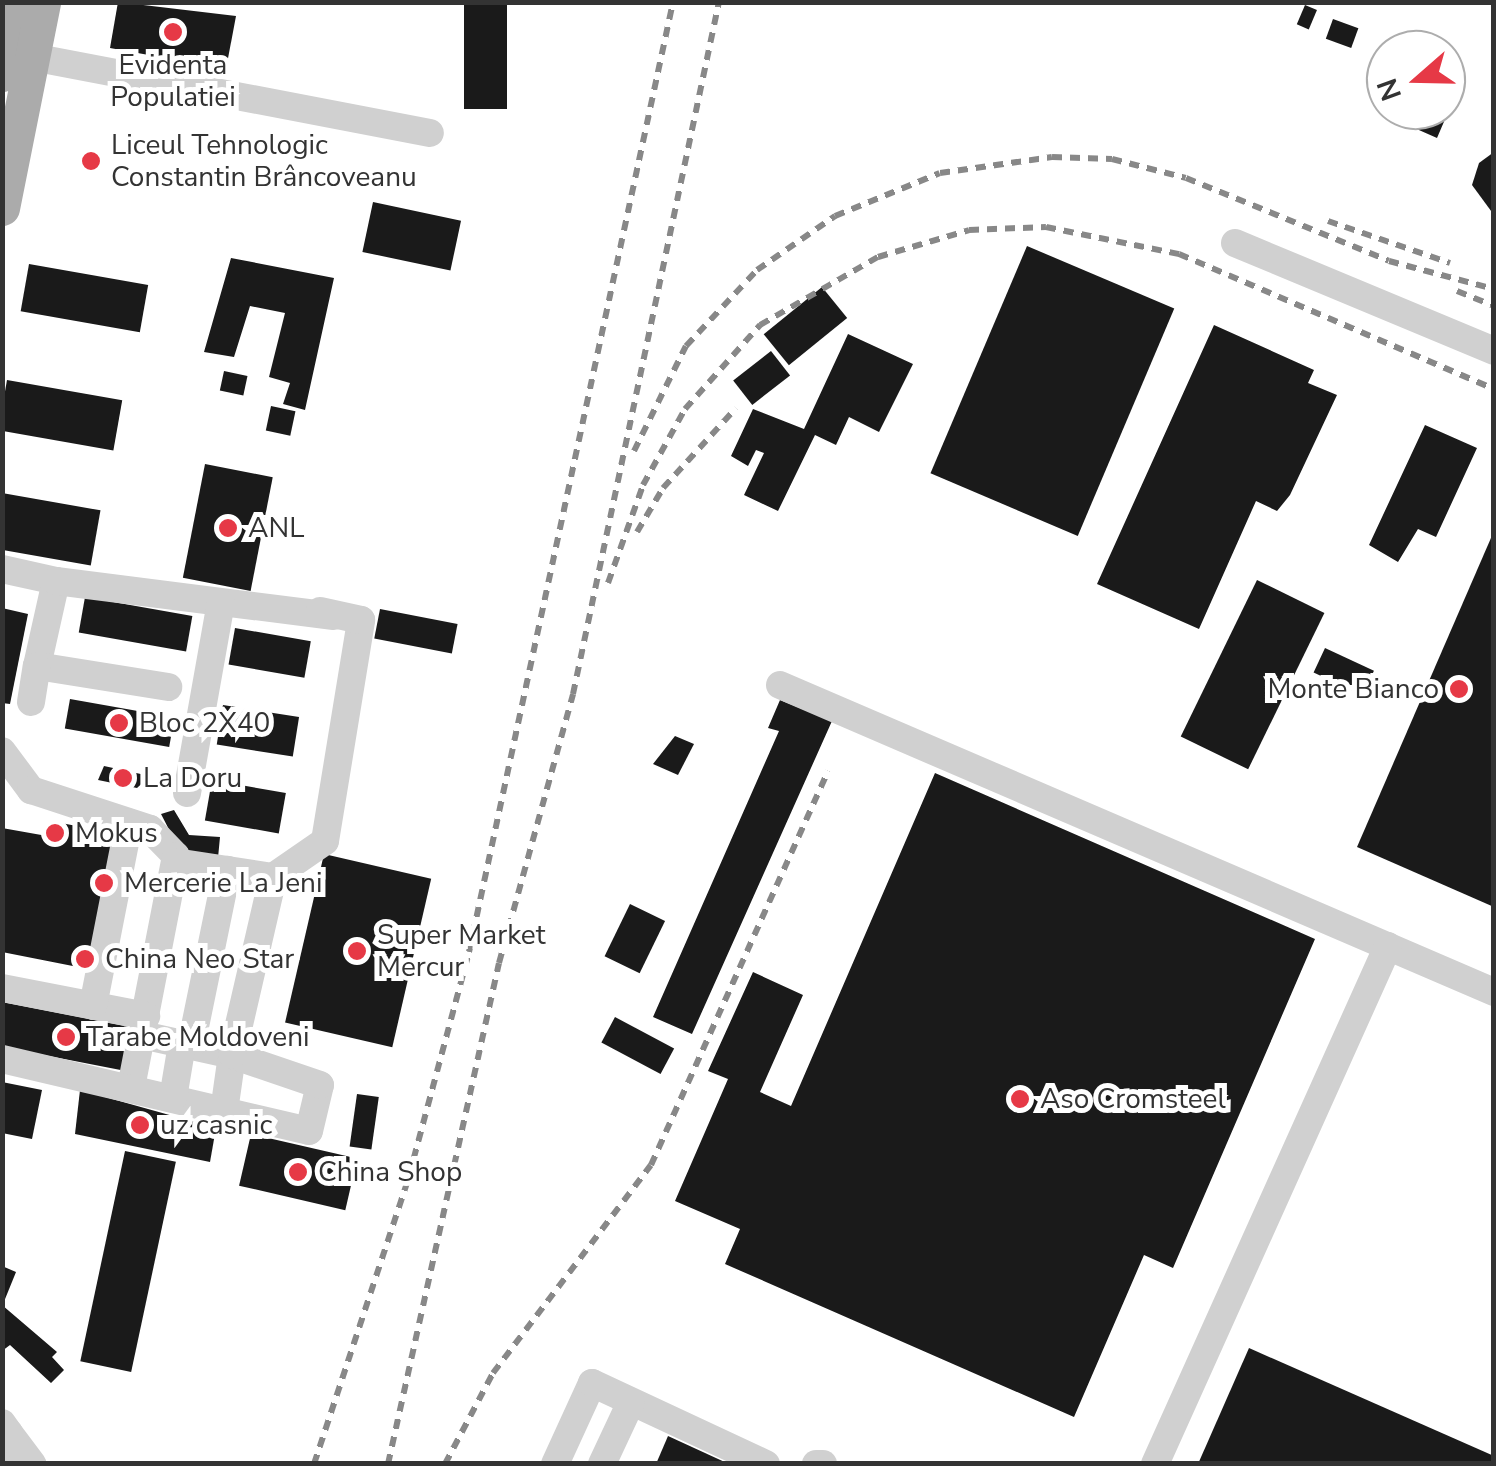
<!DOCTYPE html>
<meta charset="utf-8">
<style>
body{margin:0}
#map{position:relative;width:1496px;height:1466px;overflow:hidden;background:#fff;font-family:"Nunito Sans",sans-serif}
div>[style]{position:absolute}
.building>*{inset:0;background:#1a1a1a;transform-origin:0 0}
.minor>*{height:28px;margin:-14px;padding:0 14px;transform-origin:14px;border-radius:14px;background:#d0d0d0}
.major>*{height:35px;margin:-17.5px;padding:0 17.5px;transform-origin:17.5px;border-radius:17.5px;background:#ababab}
.rail>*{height:6px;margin-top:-3px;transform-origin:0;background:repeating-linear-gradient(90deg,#888 0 10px,transparent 0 18px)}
.dots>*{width:28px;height:28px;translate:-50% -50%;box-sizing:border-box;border:5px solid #fff;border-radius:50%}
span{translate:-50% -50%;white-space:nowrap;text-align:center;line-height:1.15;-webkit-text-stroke:10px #fff;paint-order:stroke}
.poi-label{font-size:28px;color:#333}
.left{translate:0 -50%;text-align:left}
.right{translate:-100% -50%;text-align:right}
.frame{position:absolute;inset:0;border:5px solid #333;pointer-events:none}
.north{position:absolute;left:1366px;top:30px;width:100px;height:100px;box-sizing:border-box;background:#fff;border:2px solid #adadad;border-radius:50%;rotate:250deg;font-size:28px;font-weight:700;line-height:40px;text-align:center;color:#333}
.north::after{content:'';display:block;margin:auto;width:35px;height:45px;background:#e63946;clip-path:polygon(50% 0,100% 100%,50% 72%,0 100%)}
</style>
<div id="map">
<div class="building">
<i style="clip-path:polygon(118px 2px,236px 16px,226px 69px,110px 48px)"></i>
<i style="left:464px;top:2px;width:43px;height:107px"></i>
<i style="left:1305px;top:5px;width:13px;height:21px;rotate:23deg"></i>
<i style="left:1333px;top:19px;width:27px;height:21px;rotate:20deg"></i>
<i style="clip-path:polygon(1446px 68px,1464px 75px,1437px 138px,1403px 123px,1408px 110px,1446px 110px)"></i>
<i style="clip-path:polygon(1494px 152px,1494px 215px,1472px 185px,1479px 163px)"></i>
<i style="left:373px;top:202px;width:90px;height:51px;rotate:12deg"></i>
<i style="left:1027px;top:246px;width:160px;height:247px;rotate:23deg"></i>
<i style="clip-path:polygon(231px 258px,334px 278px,305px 410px,283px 404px,290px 383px,269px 377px,285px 313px,250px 306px,234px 357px,204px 352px)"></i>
<i style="left:29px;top:264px;width:121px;height:48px;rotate:10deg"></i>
<i style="left:822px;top:287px;width:40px;height:75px;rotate:51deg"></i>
<i style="clip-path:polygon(1214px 325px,1314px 370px,1308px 383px,1337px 395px,1290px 495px,1277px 511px,1256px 501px,1199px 629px,1097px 584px)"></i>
<i style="clip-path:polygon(848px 334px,913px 364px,879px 432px,849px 417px,836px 445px,815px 435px,778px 511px,744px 495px,764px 453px,756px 450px,748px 466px,731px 456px,753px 409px,804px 429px)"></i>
<i style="left:771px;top:351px;width:31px;height:48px;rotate:52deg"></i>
<i style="left:224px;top:371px;width:24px;height:20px;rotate:12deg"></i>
<i style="left:7px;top:380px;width:117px;height:51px;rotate:10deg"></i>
<i style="left:271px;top:406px;width:25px;height:25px;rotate:12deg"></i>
<i style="clip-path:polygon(1425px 425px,1477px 448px,1436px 537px,1418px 529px,1398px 562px,1369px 545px)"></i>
<i style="left:205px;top:464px;width:69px;height:116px;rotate:11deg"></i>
<i style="left:2px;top:493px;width:100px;height:56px;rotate:10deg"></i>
<i style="clip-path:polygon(1494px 531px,1494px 907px,1357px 847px)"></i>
<i style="left:1257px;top:580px;width:75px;height:174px;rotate:26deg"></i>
<i style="left:85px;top:597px;width:109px;height:36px;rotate:10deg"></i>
<i style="clip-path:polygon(2px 608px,28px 614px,10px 704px,2px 703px)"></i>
<i style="left:380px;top:609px;width:79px;height:30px;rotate:11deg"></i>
<i style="left:235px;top:628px;width:77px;height:37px;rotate:10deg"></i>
<i style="left:1325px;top:648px;width:54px;height:27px;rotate:25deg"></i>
<i style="left:70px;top:699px;width:106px;height:30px;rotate:10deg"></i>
<i style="clip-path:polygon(780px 700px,832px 721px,692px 1034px,653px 1017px,779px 731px,768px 728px)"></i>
<i style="left:223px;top:705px;width:77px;height:40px;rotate:9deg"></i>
<i style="clip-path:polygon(675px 736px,694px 744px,678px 775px,653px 764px)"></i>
<i style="clip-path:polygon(104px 766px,150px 776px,137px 788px,98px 780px)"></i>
<i style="clip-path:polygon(935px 773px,1315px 939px,1173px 1268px,1144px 1255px,1074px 1417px,725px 1264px,740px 1229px,675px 1201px,728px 1079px,708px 1071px,753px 972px,803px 995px,760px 1092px,791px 1106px)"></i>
<i style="left:212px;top:780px;width:75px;height:41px;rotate:10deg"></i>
<i style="clip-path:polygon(174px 810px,189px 835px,220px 837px,218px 858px,179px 849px,161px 814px)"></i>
<i style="clip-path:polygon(50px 821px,120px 834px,93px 970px,2px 952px,2px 828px,47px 836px)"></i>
<i style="left:324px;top:854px;width:110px;height:173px;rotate:13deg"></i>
<i style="left:630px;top:904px;width:39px;height:58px;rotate:26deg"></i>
<i style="left:2px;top:1002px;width:132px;height:44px;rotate:11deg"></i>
<i style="left:615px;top:1017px;width:67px;height:29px;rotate:28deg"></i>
<i style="clip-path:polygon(2px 1082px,42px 1090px,32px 1139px,2px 1133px)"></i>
<i style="clip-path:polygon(80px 1090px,216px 1128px,210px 1162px,75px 1134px)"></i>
<i style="left:357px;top:1094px;width:22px;height:53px;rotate:8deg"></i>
<i style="left:251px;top:1134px;width:109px;height:53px;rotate:13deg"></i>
<i style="left:125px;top:1151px;width:52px;height:215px;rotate:12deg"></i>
<i style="clip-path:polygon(2px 1266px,16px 1272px,3px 1304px,2px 1304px)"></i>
<i style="clip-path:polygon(2px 1305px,57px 1352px,52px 1357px,64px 1370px,51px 1383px,10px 1345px,2px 1351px)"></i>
<i style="clip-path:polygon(1249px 1348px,1494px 1456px,1494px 1464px,1198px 1464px)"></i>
<i style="clip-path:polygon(668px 1436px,729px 1464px,656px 1464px)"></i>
</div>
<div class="minor">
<i style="left:32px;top:57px;width:405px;rotate:10.8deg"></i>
<i style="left:1235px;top:243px;width:281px;rotate:22.6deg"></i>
<i style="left:2px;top:569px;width:55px;rotate:12.5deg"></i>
<i style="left:56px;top:581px;width:87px;rotate:102.6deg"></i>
<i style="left:37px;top:666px;width:133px;rotate:9.1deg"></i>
<i style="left:56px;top:581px;width:280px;rotate:7.2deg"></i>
<i style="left:780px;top:685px;width:777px;rotate:23.27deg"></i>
<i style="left:31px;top:702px;width:36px;rotate:-81deg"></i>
<i style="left:2px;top:751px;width:49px;rotate:53.4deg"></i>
<i style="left:31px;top:790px;width:125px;rotate:18.1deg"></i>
<i style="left:150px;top:829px;width:37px;rotate:46deg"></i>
<i style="left:176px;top:856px;width:236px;rotate:101deg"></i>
<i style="left:187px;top:793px;width:193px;rotate:-79.9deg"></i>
<i style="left:273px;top:877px;width:63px;rotate:-34.7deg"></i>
<i style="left:325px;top:841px;width:224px;rotate:-80.7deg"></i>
<i style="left:361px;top:620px;width:42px;rotate:-167.6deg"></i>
<i style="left:2px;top:988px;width:147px;rotate:11deg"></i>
<i style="left:93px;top:1006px;width:187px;rotate:-78.9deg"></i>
<i style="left:142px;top:1035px;width:92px;rotate:12.5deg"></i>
<i style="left:232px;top:1055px;width:57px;rotate:98.1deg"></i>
<i style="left:191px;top:1046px;width:180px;rotate:-78.4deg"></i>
<i style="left:2px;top:1059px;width:315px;rotate:13.2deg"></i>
<i style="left:309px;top:1131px;width:47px;rotate:-76.6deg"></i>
<i style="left:320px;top:1085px;width:93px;rotate:-161.2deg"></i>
<i style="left:232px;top:1055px;width:183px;rotate:-77deg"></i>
<i style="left:273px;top:877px;width:99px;rotate:-171.3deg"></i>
<i style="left:173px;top:1098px;width:55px;rotate:-80.5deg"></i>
<i style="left:2px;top:1423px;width:12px;rotate:55deg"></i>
<i style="left:9px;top:1433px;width:32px;rotate:101deg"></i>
<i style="left:9px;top:1433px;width:39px;rotate:53deg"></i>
<i style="left:555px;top:1464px;width:89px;rotate:-65.4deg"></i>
<i style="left:592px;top:1383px;width:192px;rotate:25deg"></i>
<i style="left:602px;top:1464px;width:68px;rotate:-64.9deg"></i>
<i style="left:816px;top:1464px;width:7px"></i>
<i style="left:1155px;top:1464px;width:568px;rotate:-65.78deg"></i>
</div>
<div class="major">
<i style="left:2px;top:74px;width:73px;rotate:-79deg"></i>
<i style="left:2px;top:208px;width:210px;rotate:-78.7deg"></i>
</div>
<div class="rail">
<i style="left:1328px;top:221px;width:129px;rotate:19deg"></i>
<i style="left:1457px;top:291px;width:40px;rotate:22deg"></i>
<i style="left:634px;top:451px;width:117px;rotate:-63.7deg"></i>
<i style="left:686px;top:346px;width:104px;rotate:-46.9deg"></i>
<i style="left:757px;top:270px;width:95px;rotate:-34.7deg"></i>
<i style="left:835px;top:216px;width:113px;rotate:-22.3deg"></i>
<i style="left:940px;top:173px;width:113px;rotate:-8.1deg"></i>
<i style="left:1052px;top:157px;width:60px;rotate:1.9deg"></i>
<i style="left:1112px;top:159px;width:76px;rotate:14.4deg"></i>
<i style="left:1186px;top:178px;width:219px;rotate:22.2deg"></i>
<i style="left:1389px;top:261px;width:109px;rotate:14.9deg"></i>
<i style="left:637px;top:532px;width:51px;rotate:-59.4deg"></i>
<i style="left:663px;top:488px;width:108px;rotate:-47.6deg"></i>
<i style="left:608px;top:583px;width:104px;rotate:-70.3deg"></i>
<i style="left:643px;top:485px;width:87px;rotate:-61.1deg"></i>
<i style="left:685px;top:409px;width:113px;rotate:-48.2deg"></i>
<i style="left:760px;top:325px;width:136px;rotate:-30deg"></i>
<i style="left:878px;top:257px;width:95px;rotate:-16.5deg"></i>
<i style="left:969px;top:230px;width:77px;rotate:-2.2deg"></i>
<i style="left:1046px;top:227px;width:136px;rotate:11.5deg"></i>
<i style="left:1179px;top:254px;width:343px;rotate:23.2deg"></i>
<i style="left:314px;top:1464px;width:303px;rotate:-71.7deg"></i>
<i style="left:409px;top:1176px;width:232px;rotate:-75deg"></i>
<i style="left:469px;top:952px;width:972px;rotate:-77.88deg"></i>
<i style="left:388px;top:1464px;width:513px;rotate:-77.51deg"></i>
<i style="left:499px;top:963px;width:279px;rotate:-74.6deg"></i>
<i style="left:573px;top:694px;width:707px;rotate:-78.09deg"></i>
<i style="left:445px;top:1464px;width:103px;rotate:-62.2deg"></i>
<i style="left:493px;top:1373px;width:261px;rotate:-52.8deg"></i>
<i style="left:651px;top:1165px;width:432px;rotate:-65.8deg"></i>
</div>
<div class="dots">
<i style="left:173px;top:32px;background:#e63946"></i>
<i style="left:91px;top:161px;background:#e63946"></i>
<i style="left:228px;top:528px;background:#e63946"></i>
<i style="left:1459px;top:689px;background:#e63946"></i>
<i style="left:119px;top:723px;background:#e63946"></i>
<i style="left:123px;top:778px;background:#e63946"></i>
<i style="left:55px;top:833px;background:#e63946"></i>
<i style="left:104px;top:883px;background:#e63946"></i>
<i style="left:357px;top:951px;background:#e63946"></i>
<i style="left:85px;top:959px;background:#e63946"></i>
<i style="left:66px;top:1037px;background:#e63946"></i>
<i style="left:1020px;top:1099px;background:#e63946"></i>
<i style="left:140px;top:1125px;background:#e63946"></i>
<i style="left:298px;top:1172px;background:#e63946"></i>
</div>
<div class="poi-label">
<span style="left:173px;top:81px">Evidenta<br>Populatiei</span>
<span class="left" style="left:111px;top:161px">Liceul Tehnologic<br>Constantin Brâncoveanu</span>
<span class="left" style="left:248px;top:528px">ANL</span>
<span class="right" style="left:1439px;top:689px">Monte Bianco</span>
<span class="left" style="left:139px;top:723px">Bloc 2X40</span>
<span class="left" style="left:143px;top:778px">La Doru</span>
<span class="left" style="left:75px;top:833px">Mokus</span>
<span class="left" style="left:124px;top:883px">Mercerie La Jeni</span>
<span class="left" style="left:377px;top:951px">Super Market<br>Mercur</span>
<span class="left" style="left:105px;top:959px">China Neo Star</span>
<span class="left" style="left:86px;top:1037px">Tarabe Moldoveni</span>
<span class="left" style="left:1040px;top:1099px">Aso Cromsteel</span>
<span class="left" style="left:160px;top:1125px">uz casnic</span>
<span class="left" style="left:318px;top:1172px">China Shop</span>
</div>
<div class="frame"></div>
<div class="north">N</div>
</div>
